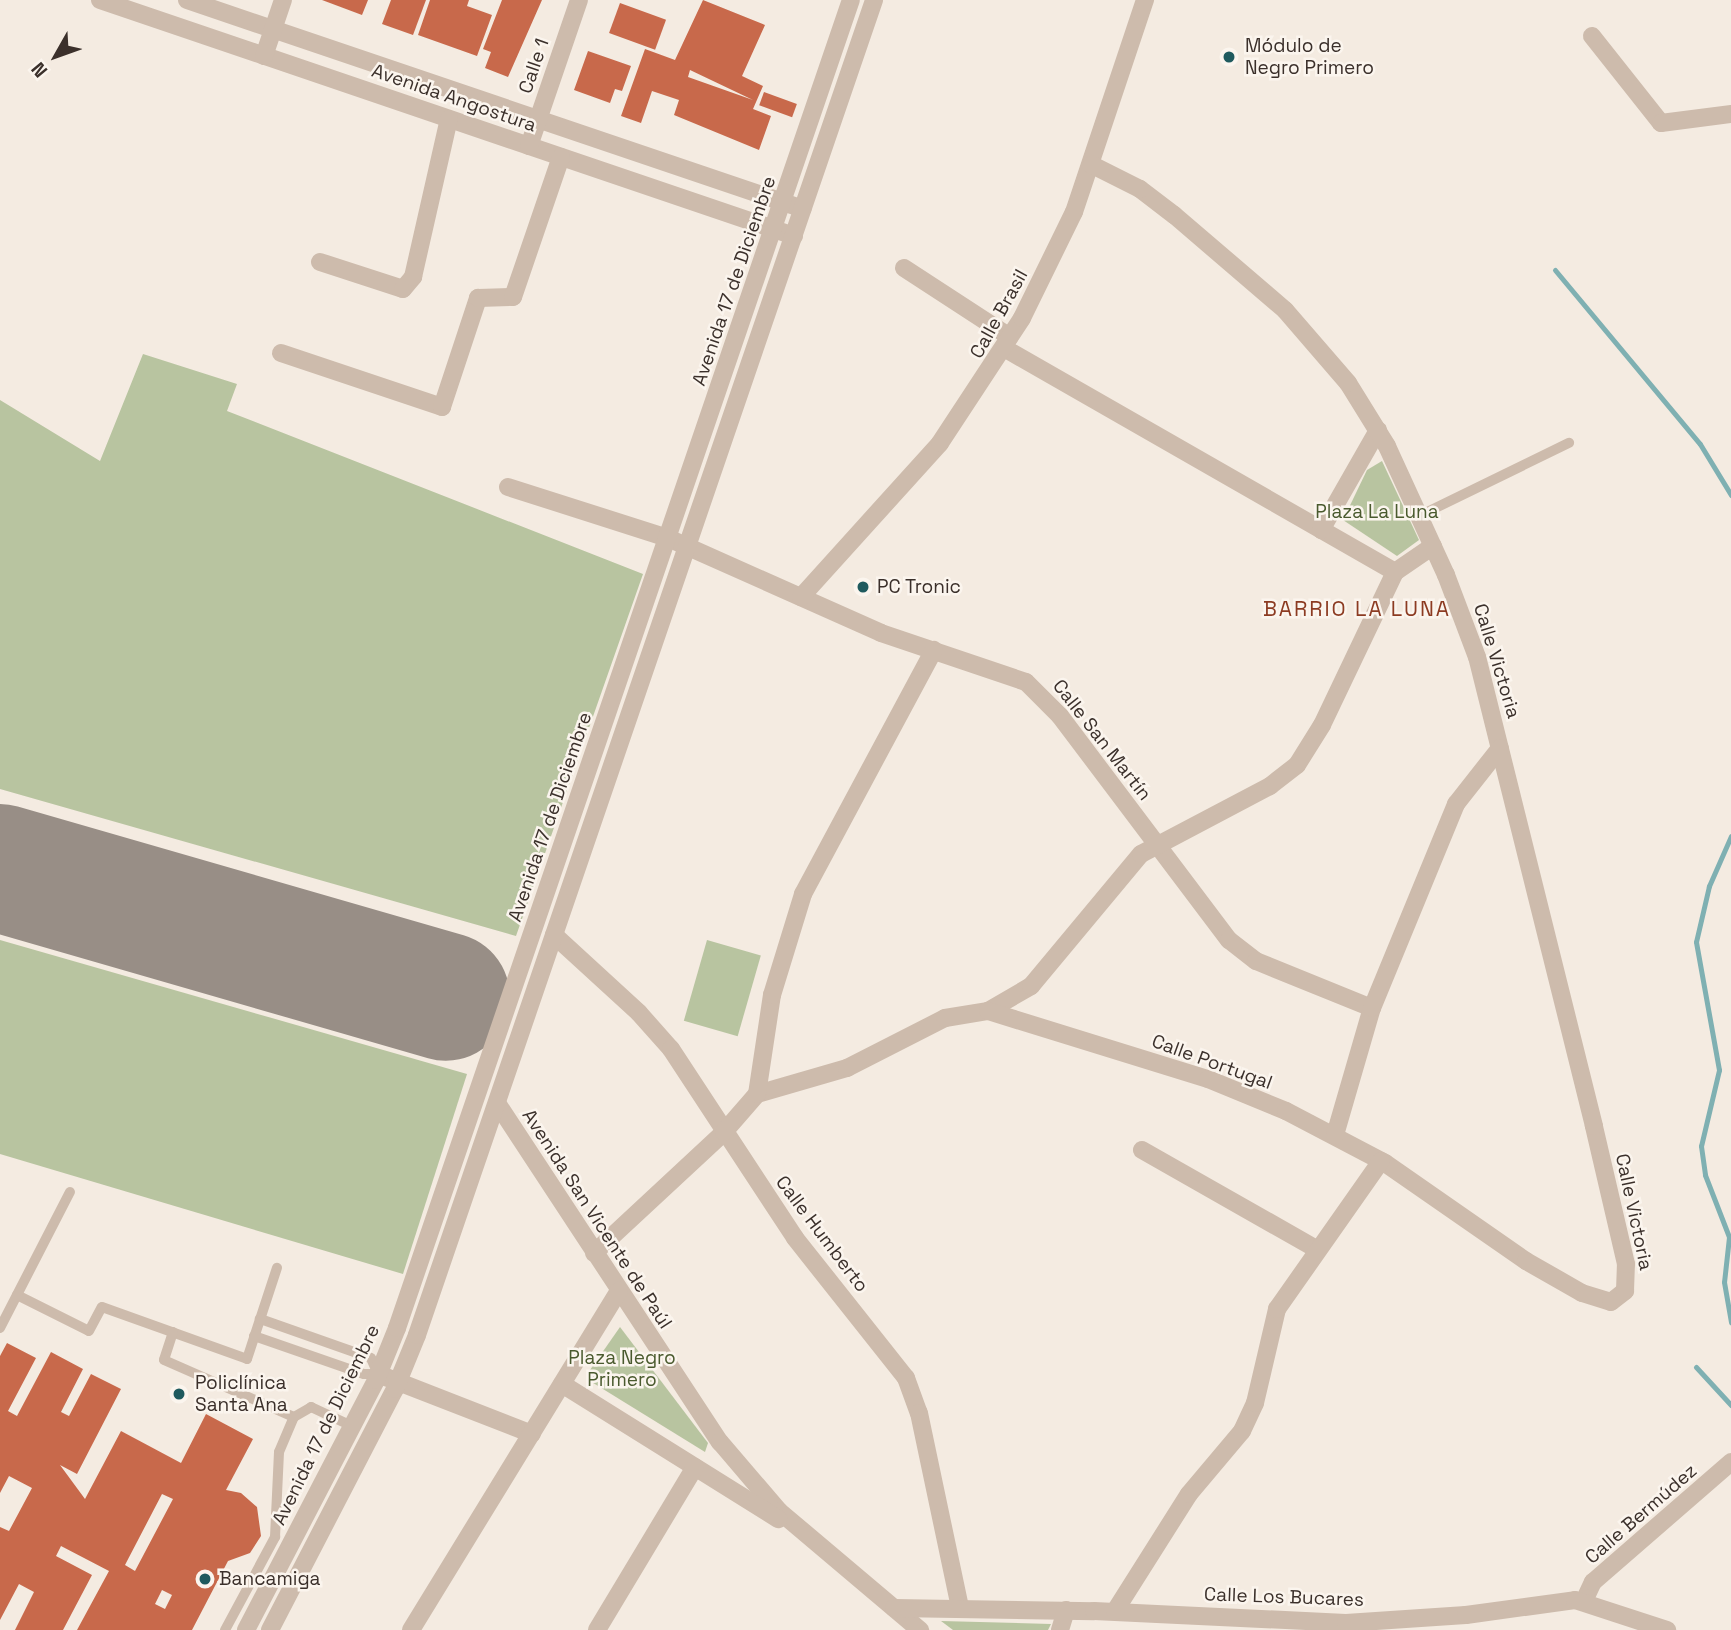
<!DOCTYPE html>
<meta charset="utf-8">
<style>
body{margin:0}
#map{position:relative;width:1731px;height:1630px;overflow:hidden;background:#f4ebe1;font-family:"Space Grotesk",sans-serif}
div>[style]{position:absolute}
.green>*{inset:0;background:#b8c4a0;transform-origin:0 0}
.stream>*{height:5px;margin:-2.5px;padding:0 2.5px;transform-origin:2.5px;border-radius:2.5px;background:#7fb0b2}
.runway>*{height:128px;margin:-64px;padding:0 64px;transform-origin:64px;border-radius:64px;background:#988e86}
.building>*{inset:0;background:#c8694b;transform-origin:0 0}
.service>*{height:10px;margin:-5px;padding:0 5px;transform-origin:5px;border-radius:5px;background:#cdbbac}
.minor>*{height:18px;margin:-9px;padding:0 9px;transform-origin:9px;border-radius:9px;background:#cdbbac}
.tertiary>*{height:18px;margin:-9px;padding:0 9px;transform-origin:9px;border-radius:9px;background:#cdbbac}
.dots>*{width:19px;height:19px;translate:-50% -50%;box-sizing:border-box;border:4px solid #fbf5ee;border-radius:50%}
span{translate:-50% -50%;white-space:nowrap;text-align:center;line-height:1.15;-webkit-text-stroke:5px #fbf5ee;paint-order:stroke}
.poi-label{font-size:19px;color:#3b302b}
.left{translate:0 -50%;text-align:left}
.street-label{font-size:19px;color:#3b302b}
.park-label{font-size:19px;color:#4a5a2e}
.neighbourhood-label{font-size:21px;color:#8c3b22;letter-spacing:2px}
.north{position:absolute;left:21px;top:21px;width:70px;height:70px;-webkit-text-stroke:5px #fbf5ee;paint-order:stroke;rotate:230deg;font-size:19px;font-weight:700;line-height:28px;text-align:center;color:#3b302b}
.north::after{content:'';display:block;margin:auto;width:24px;height:32px;background:#3b302b;clip-path:polygon(50% 0,100% 100%,50% 72%,0 100%)}
</style>
<div id="map">
<div class="green">
<i style="clip-path:polygon(143px 354px,237px 384px,227px 411px,643px 574px,516px 936px,0 789px,0 400px,100px 461px)"></i>
<i style="clip-path:polygon(1382px 461px,1419px 540px,1397px 556px,1343px 520px,1367px 470px)"></i>
<i style="clip-path:polygon(0 940px,467px 1074px,403px 1274px,0 1154px)"></i>
<i style="left:707px;top:940px;width:56px;height:84px;rotate:16deg"></i>
<i style="clip-path:polygon(620px 1327px,708px 1443px,705px 1452px,590px 1381px,590px 1370px)"></i>
<i style="clip-path:polygon(941px 1621px,1051px 1624px,1048px 1630px,953px 1630px)"></i>
</div>
<div class="stream">
<i style="left:1555px;top:270px;width:226px;rotate:50.2deg"></i>
<i style="left:1700px;top:444px;width:60px;rotate:58.7deg"></i>
<i style="left:1731px;top:836px;width:55px;rotate:113.7deg"></i>
<i style="left:1709px;top:886px;width:57px;rotate:103.1deg"></i>
<i style="left:1696px;top:942px;width:130px;rotate:79.8deg"></i>
<i style="left:1719px;top:1070px;width:78px;rotate:103.3deg"></i>
<i style="left:1701px;top:1146px;width:29px;rotate:82deg"></i>
<i style="left:1705px;top:1175px;width:66px;rotate:68.8deg"></i>
<i style="left:1729px;top:1237px;width:45px;rotate:96.3deg"></i>
<i style="left:1724px;top:1282px;width:41px;rotate:80.1deg"></i>
<i style="left:1696px;top:1367px;width:52px;rotate:47.4deg"></i>
</div>
<div class="runway">
<i style="left:0;top:868px;width:464px;rotate:16.1deg"></i>
</div>
<div class="building">
<i style="clip-path:polygon(322px 0,368px 0,362px 15px)"></i>
<i style="clip-path:polygon(391px 0,426px 0,413px 35px,382px 24px)"></i>
<i style="clip-path:polygon(430px 0,469px 0,467px 6px,492px 15px,477px 56px,418px 35px)"></i>
<i style="clip-path:polygon(502px 0,542px 0,508px 77px,485px 68px,491px 52px,483px 49px)"></i>
<i style="clip-path:polygon(evenodd,703px 0,765px 25px,742px 76px,763px 86px,753px 109px,771px 116px,759px 150px,674px 115px,679px 100px,652px 91px,641px 123px,621px 116px,645px 49px,675px 60px,703px 0,690px 70px,753px 100px,688px 77px,690px 70px)"></i>
<i style="left:620px;top:3px;width:49px;height:32px;rotate:20deg"></i>
<i style="clip-path:polygon(588px 51px,631px 66px,622px 91px,615px 89px,610px 103px,574px 90px)"></i>
<i style="left:764px;top:92px;width:35px;height:14px;rotate:20deg"></i>
<i style="clip-path:polygon(evenodd,7px 1343px,36px 1358px,8px 1411px,17px 1416px,51px 1352px,83px 1369px,61px 1412px,69px 1416px,91px 1374px,121px 1389px,77px 1474px,60px 1465px,85px 1499px,121px 1431px,181px 1463px,206px 1414px,253px 1439px,226px 1490px,241px 1493px,257px 1507px,261px 1536px,250px 1553px,228px 1561px,192px 1630px,77px 1630px,109px 1571px,61px 1546px,56px 1556px,92px 1575px,63px 1630px,15px 1630px,34px 1592px,19px 1584px,0 1620px,0 1527px,9px 1531px,32px 1488px,9px 1476px,0 1493px,0 1356px,7px 1343px,162px 1494px,173px 1499px,135px 1571px,125px 1565px,162px 1494px,7px 1343px,162px 1590px,172px 1595px,165px 1609px,155px 1604px,162px 1590px)"></i>
</div>
<div class="service">
<i style="left:1419px;top:516px;width:167px;rotate:-26deg"></i>
<i style="left:17px;top:1295px;width:80px;rotate:26.6deg"></i>
<i style="left:89px;top:1331px;width:27px;rotate:-62deg"></i>
<i style="left:102px;top:1307px;width:154px;rotate:19.7deg"></i>
<i style="left:247px;top:1359px;width:96px;rotate:-71.8deg"></i>
<i style="left:0;top:1328px;width:153px;rotate:-62.8deg"></i>
<i style="left:173px;top:1332px;width:29px;rotate:108deg"></i>
<i style="left:164px;top:1360px;width:142px;rotate:23.7deg"></i>
<i style="left:254px;top:1336px;width:116px;rotate:19.1deg"></i>
<i style="left:364px;top:1374px;width:14px"></i>
<i style="left:378px;top:1374px;width:17px;rotate:-114deg"></i>
<i style="left:371px;top:1358px;width:118px;rotate:-160.6deg"></i>
<i style="left:225px;top:1630px;width:106px;rotate:-61.7deg"></i>
<i style="left:275px;top:1537px;width:85px;rotate:-87.3deg"></i>
<i style="left:279px;top:1452px;width:38px;rotate:-67deg"></i>
<i style="left:294px;top:1417px;width:20px;rotate:-30deg"></i>
<i style="left:311px;top:1407px;width:45px;rotate:24.9deg"></i>
</div>
<div class="minor">
<i style="left:100px;top:0;width:733px;rotate:18.78deg"></i>
<i style="left:187px;top:0;width:650px;rotate:18.74deg"></i>
<i style="left:1592px;top:36px;width:111px;rotate:51.6deg"></i>
<i style="left:1661px;top:123px;width:71px;rotate:-7.3deg"></i>
<i style="left:264px;top:56px;width:59px;rotate:-71.3deg"></i>
<i style="left:529px;top:146px;width:154px;rotate:-71.1deg"></i>
<i style="left:320px;top:262px;width:87px;rotate:18deg"></i>
<i style="left:403px;top:289px;width:16px;rotate:-50deg"></i>
<i style="left:413px;top:277px;width:162px;rotate:-77.2deg"></i>
<i style="left:904px;top:268px;width:126px;rotate:33.1deg"></i>
<i style="left:1004px;top:348px;width:451px;rotate:29.8deg"></i>
<i style="left:281px;top:353px;width:170px;rotate:18.5deg"></i>
<i style="left:442px;top:407px;width:115px;rotate:-71.7deg"></i>
<i style="left:478px;top:298px;width:35px;rotate:-2deg"></i>
<i style="left:513px;top:297px;width:148px;rotate:-71.1deg"></i>
<i style="left:508px;top:487px;width:168px;rotate:17.7deg"></i>
<i style="left:668px;top:538px;width:233px;rotate:24deg"></i>
<i style="left:881px;top:633px;width:153px;rotate:18.7deg"></i>
<i style="left:1026px;top:682px;width:48px;rotate:45deg"></i>
<i style="left:1060px;top:716px;width:281px;rotate:53deg"></i>
<i style="left:1229px;top:940px;width:34px;rotate:38deg"></i>
<i style="left:1256px;top:961px;width:125px;rotate:22.1deg"></i>
<i style="left:1321px;top:530px;width:115px;rotate:-60.3deg"></i>
<i style="left:801px;top:597px;width:207px;rotate:-47.9deg"></i>
<i style="left:940px;top:443px;width:149px;rotate:-56.7deg"></i>
<i style="left:1022px;top:318px;width:118px;rotate:-63.9deg"></i>
<i style="left:1074px;top:212px;width:224px;rotate:-71.5deg"></i>
<i style="left:554px;top:935px;width:115px;rotate:42.5deg"></i>
<i style="left:639px;top:1013px;width:48px;rotate:48.4deg"></i>
<i style="left:671px;top:1049px;width:226px;rotate:56.7deg"></i>
<i style="left:795px;top:1238px;width:179px;rotate:51.6deg"></i>
<i style="left:906px;top:1378px;width:37px;rotate:70deg"></i>
<i style="left:919px;top:1413px;width:199px;rotate:78.1deg"></i>
<i style="left:988px;top:1011px;width:50px;rotate:-30.2deg"></i>
<i style="left:1031px;top:986px;width:172px;rotate:-50.2deg"></i>
<i style="left:1141px;top:854px;width:146px;rotate:-27.8deg"></i>
<i style="left:1270px;top:786px;width:34px;rotate:-38deg"></i>
<i style="left:1297px;top:765px;width:47px;rotate:-58deg"></i>
<i style="left:1322px;top:725px;width:170px;rotate:-64.5deg"></i>
<i style="left:1395px;top:572px;width:46px;rotate:-34.4deg"></i>
<i style="left:757px;top:1094px;width:94px;rotate:-16.1deg"></i>
<i style="left:847px;top:1068px;width:110px;rotate:-27deg"></i>
<i style="left:945px;top:1018px;width:44px;rotate:-9.2deg"></i>
<i style="left:988px;top:1011px;width:230px;rotate:17.2deg"></i>
<i style="left:1208px;top:1079px;width:84px;rotate:22.3deg"></i>
<i style="left:1286px;top:1111px;width:112px;rotate:27.7deg"></i>
<i style="left:1385px;top:1163px;width:172px;rotate:34.8deg"></i>
<i style="left:1526px;top:1261px;width:64px;rotate:29.7deg"></i>
<i style="left:1582px;top:1293px;width:30px;rotate:17deg"></i>
<i style="left:1611px;top:1302px;width:18px;rotate:-38deg"></i>
<i style="left:1625px;top:1291px;width:27px;rotate:-88deg"></i>
<i style="left:1626px;top:1264px;width:142px;rotate:-103.1deg"></i>
<i style="left:1594px;top:1126px;width:483px;rotate:-104deg"></i>
<i style="left:1477px;top:657px;width:88px;rotate:-110.7deg"></i>
<i style="left:1446px;top:575px;width:142px;rotate:-114.6deg"></i>
<i style="left:1387px;top:446px;width:74px;rotate:-121.8deg"></i>
<i style="left:1348px;top:383px;width:96px;rotate:-130.8deg"></i>
<i style="left:1285px;top:310px;width:146px;rotate:-139.4deg"></i>
<i style="left:1174px;top:215px;width:43px;rotate:-142.6deg"></i>
<i style="left:1140px;top:189px;width:54px;rotate:-153.4deg"></i>
<i style="left:497px;top:1103px;width:406px;rotate:56.7deg"></i>
<i style="left:720px;top:1442px;width:91px;rotate:49.5deg"></i>
<i style="left:779px;top:1511px;width:185px;rotate:40.2deg"></i>
<i style="left:1335px;top:1135px;width:132px;rotate:-73.8deg"></i>
<i style="left:1372px;top:1008px;width:221px;rotate:-67.6deg"></i>
<i style="left:1456px;top:804px;width:71px;rotate:-51.8deg"></i>
<i style="left:1142px;top:1150px;width:202px;rotate:29.6deg"></i>
<i style="left:594px;top:1253px;width:178px;rotate:-42.9deg"></i>
<i style="left:724px;top:1132px;width:50px;rotate:-49deg"></i>
<i style="left:757px;top:1094px;width:100px;rotate:-81.4deg"></i>
<i style="left:772px;top:995px;width:106px;rotate:-72.9deg"></i>
<i style="left:803px;top:894px;width:277px;rotate:-61.8deg"></i>
<i style="left:378px;top:1374px;width:165px;rotate:21.3deg"></i>
<i style="left:562px;top:1384px;width:255px;rotate:32deg"></i>
<i style="left:1584px;top:1601px;width:21px;rotate:-65deg"></i>
<i style="left:1593px;top:1582px;width:183px;rotate:-41deg"></i>
<i style="left:894px;top:1608px;width:200px;rotate:0.9deg"></i>
<i style="left:1094px;top:1611px;width:252px;rotate:2.7deg"></i>
<i style="left:1346px;top:1623px;width:120px;rotate:-3.8deg"></i>
<i style="left:1466px;top:1615px;width:110px;rotate:-7.8deg"></i>
<i style="left:1575px;top:1600px;width:97px;rotate:18.1deg"></i>
<i style="left:1115px;top:1611px;width:138px;rotate:-57.7deg"></i>
<i style="left:1189px;top:1494px;width:82px;rotate:-49.9deg"></i>
<i style="left:1242px;top:1431px;width:31px;rotate:-65deg"></i>
<i style="left:1255px;top:1403px;width:97px;rotate:-76.8deg"></i>
<i style="left:1277px;top:1309px;width:181px;rotate:-54.9deg"></i>
<i style="left:411px;top:1630px;width:398px;rotate:-58.5deg"></i>
<i style="left:597px;top:1630px;width:190px;rotate:-59deg"></i>
<i style="left:1060px;top:1630px;width:21px;rotate:-73deg"></i>
</div>
<div class="tertiary">
<i style="left:246px;top:1630px;width:282px;rotate:-62.5deg"></i>
<i style="left:376px;top:1380px;width:56px;rotate:-68deg"></i>
<i style="left:397px;top:1328px;width:1403px;rotate:-71.13deg"></i>
<i style="left:270px;top:1630px;width:271px;rotate:-62.6deg"></i>
<i style="left:395px;top:1389px;width:58px;rotate:-67.8deg"></i>
<i style="left:417px;top:1335px;width:1411px;rotate:-71.1deg"></i>
</div>
<div class="dots">
<i style="left:1229px;top:57px;background:#1f5a5e"></i>
<i style="left:863px;top:587px;background:#1f5a5e"></i>
<i style="left:179px;top:1394px;background:#1f5a5e"></i>
<i style="left:205px;top:1579px;background:#1f5a5e"></i>
</div>
<div class="poi-label">
<span class="left" style="left:1245px;top:57px">Módulo de<br>Negro Primero</span>
<span class="left" style="left:877px;top:587px">PC Tronic</span>
<span class="left" style="left:195px;top:1394px">Policlínica<br>Santa Ana</span>
<span class="left" style="left:219px;top:1579px">Bancamiga</span>
</div>
<div class="street-label">
<span style="left:534px;top:66px;rotate:-71deg">Calle 1</span>
<span style="left:454px;top:98px;rotate:19deg">Avenida Angostura</span>
<span style="left:734px;top:281px;rotate:-71deg">Avenida 17 de Diciembre</span>
<span style="left:999px;top:314px;rotate:-61deg">Calle Brasil</span>
<span style="left:1497px;top:661px;rotate:73deg">Calle Victoria</span>
<span style="left:1102px;top:740px;rotate:52deg">Calle San Martín</span>
<span style="left:550px;top:817px;rotate:-71deg">Avenida 17 de Diciembre</span>
<span style="left:1212px;top:1062px;rotate:20deg">Calle Portugal</span>
<span style="left:1634px;top:1212px;rotate:78deg">Calle Victoria</span>
<span style="left:597px;top:1219px;rotate:57deg">Avenida San Vicente de Paúl</span>
<span style="left:822px;top:1234px;rotate:53deg">Calle Humberto</span>
<span style="left:326px;top:1425px;rotate:-64deg">Avenida 17 de Diciembre</span>
<span style="left:1641px;top:1514px;rotate:-41deg">Calle Bermúdez</span>
<span style="left:1284px;top:1597px;rotate:2deg">Calle Los Bucares</span>
</div>
<div class="park-label">
<span style="left:1377px;top:512px">Plaza La Luna</span>
<span style="left:622px;top:1369px">Plaza Negro<br>Primero</span>
</div>
<div class="neighbourhood-label">
<span style="left:1357px;top:609px">BARRIO LA LUNA</span>
</div>
<div class="north">N</div>
</div>
